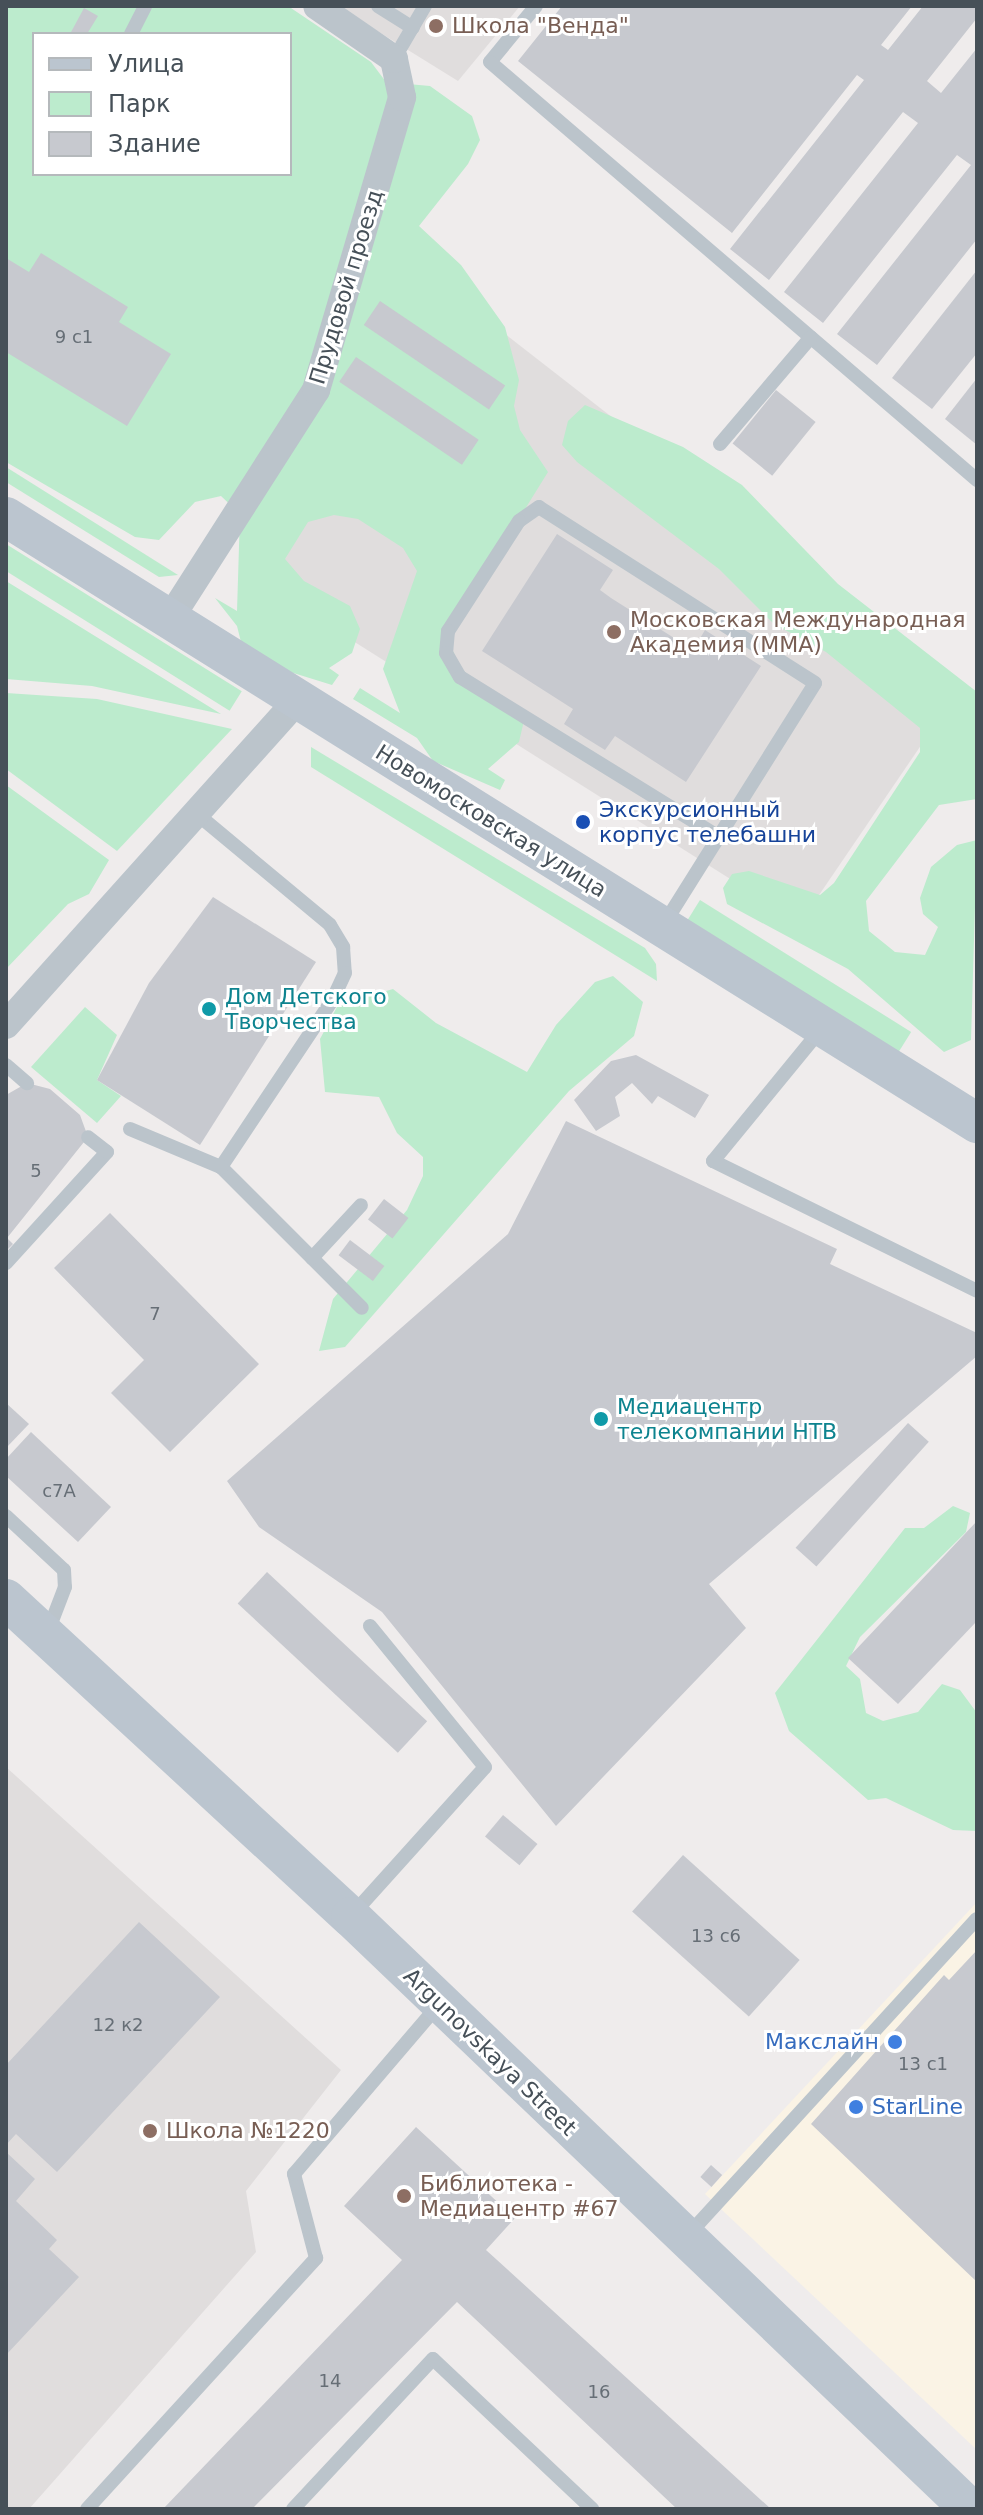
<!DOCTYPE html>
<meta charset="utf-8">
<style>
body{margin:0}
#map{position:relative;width:983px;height:2515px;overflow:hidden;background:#efecec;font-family:"DejaVu Sans",sans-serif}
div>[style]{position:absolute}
.commercial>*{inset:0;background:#faf3e5}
.education>*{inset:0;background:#e0dddd}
.green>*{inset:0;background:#bcebcd;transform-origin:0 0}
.building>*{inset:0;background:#c7c9cf;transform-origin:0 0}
.service>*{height:14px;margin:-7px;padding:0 7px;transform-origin:7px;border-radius:7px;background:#bbc4cb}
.minor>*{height:28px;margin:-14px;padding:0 14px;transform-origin:14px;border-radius:14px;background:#bbc4cb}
.secondary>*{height:40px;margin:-20px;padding:0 20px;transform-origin:20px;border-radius:20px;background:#bbc5cf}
.dots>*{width:22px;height:22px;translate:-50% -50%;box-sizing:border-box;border:4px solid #fff;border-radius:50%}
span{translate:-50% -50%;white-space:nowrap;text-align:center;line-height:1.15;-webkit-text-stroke:6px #fff;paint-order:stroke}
.number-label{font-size:18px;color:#666e76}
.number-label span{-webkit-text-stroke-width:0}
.education-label{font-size:22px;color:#785e54}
.left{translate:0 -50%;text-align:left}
.street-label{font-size:22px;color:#465058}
.transit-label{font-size:22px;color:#164399}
.culture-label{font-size:22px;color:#0d838f}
.shop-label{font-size:22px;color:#366cbe}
.right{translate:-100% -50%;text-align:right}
.frame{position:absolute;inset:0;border:8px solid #465058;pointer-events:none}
.legend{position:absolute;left:32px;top:32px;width:260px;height:144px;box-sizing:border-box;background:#fff;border:2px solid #b5b9bc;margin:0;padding:10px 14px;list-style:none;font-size:24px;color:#465058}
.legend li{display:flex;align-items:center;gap:16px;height:40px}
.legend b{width:40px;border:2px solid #b5b9bc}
</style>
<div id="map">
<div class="commercial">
<i style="clip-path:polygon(977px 1902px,977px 2450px,705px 2194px)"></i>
</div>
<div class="education">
<i style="clip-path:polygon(337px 6px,520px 6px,458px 81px)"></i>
<i style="clip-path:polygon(401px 253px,960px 688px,800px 923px,250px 576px)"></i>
<i style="clip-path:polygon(6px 1767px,341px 2070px,246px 2191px,256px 2252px,29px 2509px,6px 2509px)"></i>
</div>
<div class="green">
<i style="clip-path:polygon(evenodd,6px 6px,288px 6px,371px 62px,386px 82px,430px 86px,472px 116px,480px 140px,468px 164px,419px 226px,461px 265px,505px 327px,519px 380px,514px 406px,520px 430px,548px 472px,455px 622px,451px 647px,462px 670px,525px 716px,519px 742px,488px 769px,505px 780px,500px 790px,433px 761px,417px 738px,353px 699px,360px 688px,400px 713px,383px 669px,417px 571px,403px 548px,358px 519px,334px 515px,308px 522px,285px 559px,304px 581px,350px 606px,360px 629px,352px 653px,329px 668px,339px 675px,332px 685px,245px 658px,237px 626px,215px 598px,237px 611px,240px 514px,221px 496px,195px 502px,159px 540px,135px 537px,6px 462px,6px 6px,34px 34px,290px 34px,290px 174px,34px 174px,34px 34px)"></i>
<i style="clip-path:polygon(585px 405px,683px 447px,742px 485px,838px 584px,977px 692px,977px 799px,939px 805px,866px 901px,869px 931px,895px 952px,925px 955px,938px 927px,923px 914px,920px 898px,931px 867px,957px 845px,977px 840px,971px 1040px,944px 1052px,848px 969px,727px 904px,723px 888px,732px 874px,749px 871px,820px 895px,834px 883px,920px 752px,920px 728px,826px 652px,774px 624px,719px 569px,577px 462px,562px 445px,568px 421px)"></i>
<i style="clip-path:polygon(6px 467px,178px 575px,159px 577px,6px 482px)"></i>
<i style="left:6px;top:544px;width:278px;height:23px;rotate:32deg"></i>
<i style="clip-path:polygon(6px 581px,221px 714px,92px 686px,6px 679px)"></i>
<i style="clip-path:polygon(6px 693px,97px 699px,232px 729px,117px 851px,6px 769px)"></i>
<i style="clip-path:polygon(311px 747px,645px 948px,656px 964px,657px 981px,311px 767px)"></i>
<i style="clip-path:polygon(6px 785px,109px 860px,89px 894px,68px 904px,6px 969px)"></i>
<i style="left:700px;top:900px;width:249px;height:27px;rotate:32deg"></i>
<i style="clip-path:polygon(613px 976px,643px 1002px,634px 1036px,569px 1091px,345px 1347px,319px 1351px,333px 1299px,407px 1210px,423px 1176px,423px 1157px,397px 1133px,379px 1097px,325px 1092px,320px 1039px,338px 1005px,393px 989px,436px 1023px,527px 1072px,556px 1025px,595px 982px)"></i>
<i style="clip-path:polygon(85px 1007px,117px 1035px,97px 1080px,121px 1096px,97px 1123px,31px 1067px)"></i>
<i style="clip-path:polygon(953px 1506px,970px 1513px,966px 1532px,860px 1637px,846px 1666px,860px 1679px,866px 1713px,883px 1721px,918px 1712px,942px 1684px,960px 1690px,977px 1713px,977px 1831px,953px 1830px,886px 1798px,868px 1800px,789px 1731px,775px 1693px,905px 1528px,924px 1528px)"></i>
</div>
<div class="building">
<i style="clip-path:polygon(562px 6px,912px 6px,881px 45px,888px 50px,923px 6px,977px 6px,977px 18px,927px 81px,941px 93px,977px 48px,977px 239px,877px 365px,837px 334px,971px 165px,957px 155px,823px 323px,784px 292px,918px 123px,903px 112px,769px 280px,730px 249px,864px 80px,857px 75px,732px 233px,518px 61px)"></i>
<i style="clip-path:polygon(84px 8px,98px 16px,87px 34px,70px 34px)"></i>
<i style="clip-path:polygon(41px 253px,128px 307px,119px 322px,171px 354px,127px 426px,6px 352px,6px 258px,29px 272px)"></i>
<i style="clip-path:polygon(977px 270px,977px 353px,932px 409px,892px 378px)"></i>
<i style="left:380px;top:301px;width:151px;height:29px;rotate:34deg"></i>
<i style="left:356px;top:357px;width:148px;height:30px;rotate:34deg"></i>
<i style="clip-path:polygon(977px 378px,977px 445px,945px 419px)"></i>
<i style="left:776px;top:390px;width:51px;height:69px;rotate:39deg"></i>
<i style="clip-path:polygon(557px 534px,613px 570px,600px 590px,611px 598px,693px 650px,705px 630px,761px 666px,686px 782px,615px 736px,605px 750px,584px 737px,564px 724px,573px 709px,482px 651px)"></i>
<i style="clip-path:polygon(213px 897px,316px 962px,200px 1145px,97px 1080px,149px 983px)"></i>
<i style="clip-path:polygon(636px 1055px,709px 1095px,695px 1118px,658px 1096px,652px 1104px,632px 1083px,615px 1097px,620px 1116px,596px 1131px,574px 1100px,611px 1061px)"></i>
<i style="clip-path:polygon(27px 1083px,50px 1089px,80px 1115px,88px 1137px,7px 1238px,13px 1244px,6px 1251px,6px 1095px)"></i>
<i style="clip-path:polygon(566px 1121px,837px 1249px,830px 1264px,977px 1333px,977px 1356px,709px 1584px,746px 1628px,556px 1826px,382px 1612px,259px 1527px,227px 1481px,508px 1234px)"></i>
<i style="left:384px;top:1199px;width:31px;height:26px;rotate:38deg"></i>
<i style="clip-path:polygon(110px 1213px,259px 1364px,170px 1452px,111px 1393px,144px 1360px,54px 1268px)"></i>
<i style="left:350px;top:1240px;width:43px;height:19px;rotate:37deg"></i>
<i style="clip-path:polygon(6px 1403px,29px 1424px,6px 1448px)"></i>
<i style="left:908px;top:1423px;width:28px;height:168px;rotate:42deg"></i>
<i style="clip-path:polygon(31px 1432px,111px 1507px,78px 1542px,6px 1476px,6px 1459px)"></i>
<i style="clip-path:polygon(977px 1521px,977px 1621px,898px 1704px,848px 1658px)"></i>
<i style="left:267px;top:1572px;width:219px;height:43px;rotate:43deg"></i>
<i style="left:503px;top:1815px;width:45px;height:28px;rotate:40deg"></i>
<i style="left:683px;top:1855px;width:157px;height:76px;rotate:42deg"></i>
<i style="clip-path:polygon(139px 1922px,220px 1997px,57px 2172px,16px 2134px,6px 2145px,6px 2065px)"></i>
<i style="clip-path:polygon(977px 1950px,977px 2282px,811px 2124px,944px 1975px,949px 1980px)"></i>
<i style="clip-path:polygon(416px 2127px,515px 2218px,486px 2250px,771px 2509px,677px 2509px,457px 2302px,252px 2509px,163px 2509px,402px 2260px,344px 2206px)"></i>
<i style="clip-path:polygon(6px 2152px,35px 2179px,16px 2201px,57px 2240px,49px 2249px,79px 2277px,6px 2355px)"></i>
<i style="left:711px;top:2165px;width:15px;height:16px;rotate:42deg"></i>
</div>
<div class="service">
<i style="left:378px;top:6px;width:41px;rotate:32.2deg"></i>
<i style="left:536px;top:6px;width:72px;rotate:129.4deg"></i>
<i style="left:490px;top:62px;width:642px;rotate:40.64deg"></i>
<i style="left:131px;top:34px;width:31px;rotate:-63deg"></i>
<i style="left:394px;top:59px;width:61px;rotate:-59.7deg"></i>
<i style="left:720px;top:444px;width:140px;rotate:-49.6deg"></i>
<i style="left:197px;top:814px;width:173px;rotate:39.8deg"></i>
<i style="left:330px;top:925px;width:26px;rotate:59deg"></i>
<i style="left:343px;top:947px;width:26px;rotate:86deg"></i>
<i style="left:345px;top:973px;width:29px;rotate:115deg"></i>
<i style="left:333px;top:999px;width:202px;rotate:123.7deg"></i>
<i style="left:221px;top:1167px;width:199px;rotate:45deg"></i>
<i style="left:664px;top:924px;width:284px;rotate:-57.9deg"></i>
<i style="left:815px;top:683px;width:327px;rotate:-147.5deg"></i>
<i style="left:539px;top:507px;width:24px;rotate:145deg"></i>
<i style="left:519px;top:521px;width:131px;rotate:122.8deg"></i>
<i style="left:448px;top:631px;width:22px;rotate:95deg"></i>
<i style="left:446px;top:653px;width:28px;rotate:60deg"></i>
<i style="left:460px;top:677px;width:301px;rotate:31.7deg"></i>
<i style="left:822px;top:1028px;width:172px;rotate:129.3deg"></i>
<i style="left:713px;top:1161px;width:294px;rotate:26.2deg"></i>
<i style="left:6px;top:1065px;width:28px;rotate:41deg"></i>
<i style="left:130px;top:1129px;width:99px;rotate:22.7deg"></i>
<i style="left:312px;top:1258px;width:72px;rotate:-47.2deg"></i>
<i style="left:6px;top:1263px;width:150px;rotate:-47.7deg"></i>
<i style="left:107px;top:1152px;width:24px;rotate:-142deg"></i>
<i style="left:6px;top:1516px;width:79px;rotate:43deg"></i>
<i style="left:64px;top:1570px;width:17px;rotate:87deg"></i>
<i style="left:65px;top:1587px;width:50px;rotate:111deg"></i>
<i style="left:351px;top:1916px;width:200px;rotate:-48deg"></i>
<i style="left:485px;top:1767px;width:182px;rotate:-129.2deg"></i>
<i style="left:688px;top:2235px;width:428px;rotate:-47.6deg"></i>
<i style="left:87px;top:2509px;width:340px;rotate:-47.6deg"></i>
<i style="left:316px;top:2258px;width:87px;rotate:-104.7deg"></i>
<i style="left:294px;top:2174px;width:223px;rotate:-49.5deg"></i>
<i style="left:293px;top:2509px;width:205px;rotate:-47deg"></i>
<i style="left:433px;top:2359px;width:219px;rotate:43.3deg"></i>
</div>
<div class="minor">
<i style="left:169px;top:620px;width:273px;rotate:-57.4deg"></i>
<i style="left:316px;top:390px;width:305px;rotate:-73.6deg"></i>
<i style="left:402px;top:97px;width:39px;rotate:-102deg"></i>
<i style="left:394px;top:59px;width:93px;rotate:-145.5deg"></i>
<i style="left:6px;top:1025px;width:437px;rotate:-48.1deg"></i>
</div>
<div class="secondary">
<i style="left:6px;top:517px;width:1145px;rotate:31.97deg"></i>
<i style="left:6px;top:1599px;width:469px;rotate:42.7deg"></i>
<i style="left:351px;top:1917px;width:857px;rotate:43.72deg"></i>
</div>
<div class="dots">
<i style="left:436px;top:26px;background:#8d6e63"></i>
<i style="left:614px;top:632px;background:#8d6e63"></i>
<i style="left:583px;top:822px;background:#1a4fb4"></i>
<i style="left:209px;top:1009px;background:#0f9aa8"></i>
<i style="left:601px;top:1419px;background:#0f9aa8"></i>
<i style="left:895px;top:2042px;background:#3f7fe0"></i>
<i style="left:856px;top:2107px;background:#3f7fe0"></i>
<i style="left:150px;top:2131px;background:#8d6e63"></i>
<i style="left:404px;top:2196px;background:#8d6e63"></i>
</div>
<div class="number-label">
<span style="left:74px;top:337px">9 с1</span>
<span style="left:36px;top:1171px">5</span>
<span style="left:155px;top:1314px">7</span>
<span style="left:59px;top:1491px">с7А</span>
<span style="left:716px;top:1936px">13 с6</span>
<span style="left:118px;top:2025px">12 к2</span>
<span style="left:923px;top:2064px">13 с1</span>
<span style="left:330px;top:2381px">14</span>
<span style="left:599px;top:2392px">16</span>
</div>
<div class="education-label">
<span class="left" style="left:452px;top:26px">Школа "Венда"</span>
<span class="left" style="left:630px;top:632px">Московская Международная<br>Академия (ММА)</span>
<span class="left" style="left:166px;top:2131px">Школа №1220</span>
<span class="left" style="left:420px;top:2196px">Библиотека -<br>Медиацентр #67</span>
</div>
<div class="street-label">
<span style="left:346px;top:287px;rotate:-73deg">Прудовой проезд</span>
<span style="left:491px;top:821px;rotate:32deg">Новомосковская улица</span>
<span style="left:490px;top:2052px;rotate:44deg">Argunovskaya Street</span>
</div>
<div class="transit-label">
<span class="left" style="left:599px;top:822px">Экскурсионный<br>корпус телебашни</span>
</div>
<div class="culture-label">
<span class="left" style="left:225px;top:1009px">Дом Детского<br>Творчества</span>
<span class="left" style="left:617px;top:1419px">Медиацентр<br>телекомпании НТВ</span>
</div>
<div class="shop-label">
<span class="right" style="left:879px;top:2042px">Макслайн</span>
<span class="left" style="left:872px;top:2107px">StarLine</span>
</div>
<div class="frame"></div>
<ul class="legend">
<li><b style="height:10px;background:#bbc5cf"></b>Улица</li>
<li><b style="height:22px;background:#bcebcd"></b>Парк</li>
<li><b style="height:22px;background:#c7c9cf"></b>Здание</li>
</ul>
</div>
